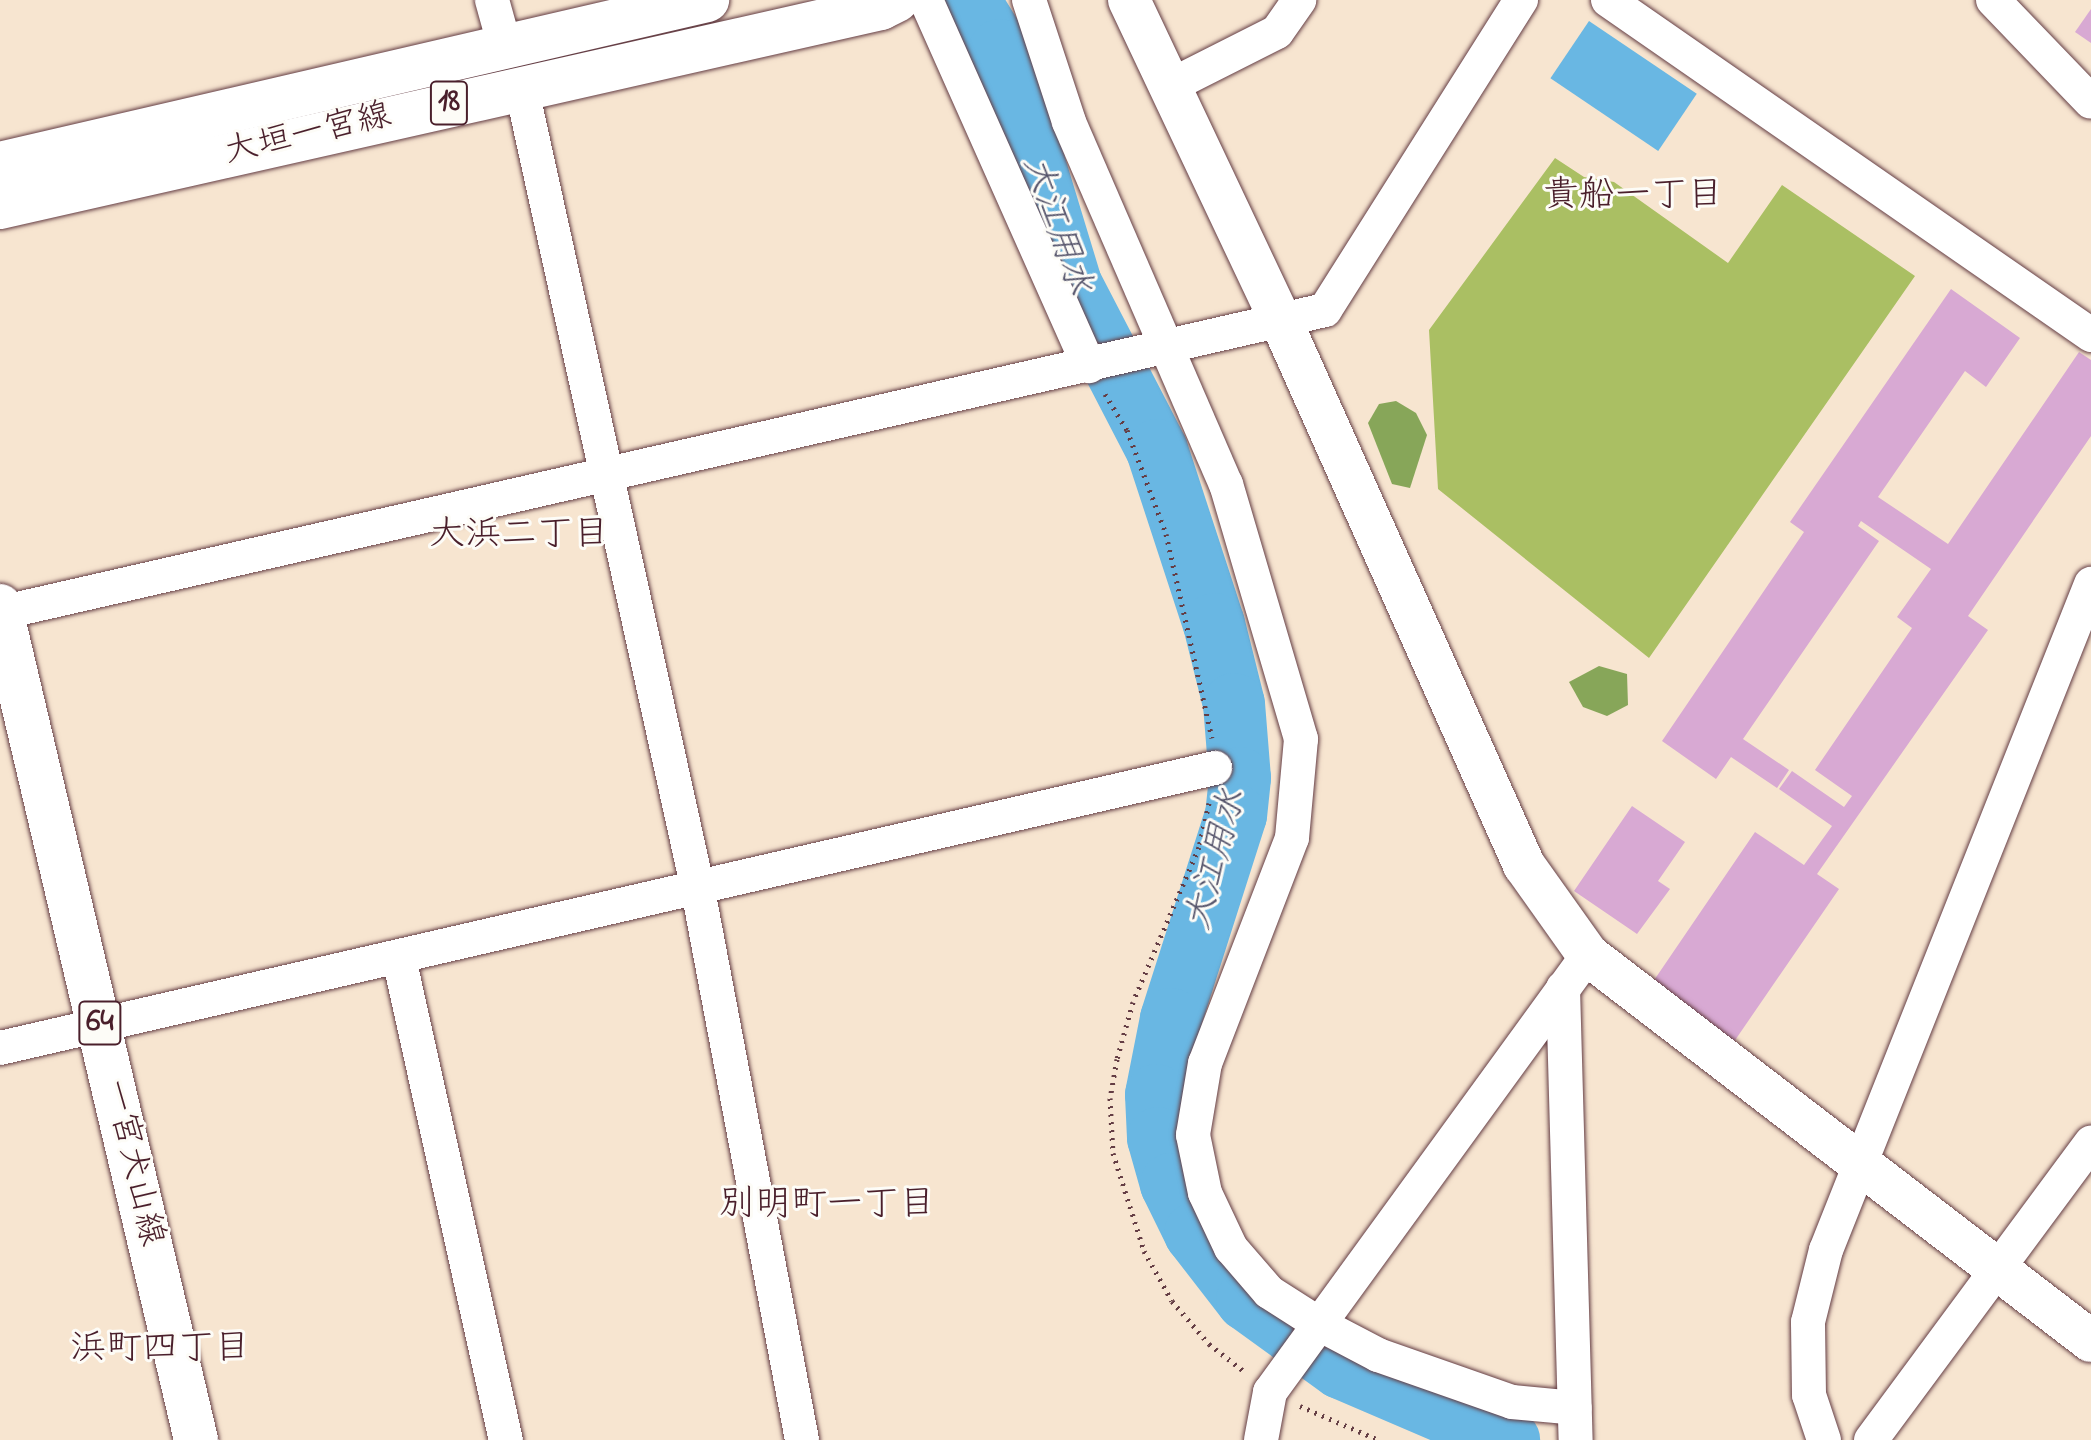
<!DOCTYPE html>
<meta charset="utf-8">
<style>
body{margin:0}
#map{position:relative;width:2091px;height:1440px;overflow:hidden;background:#f7e5d0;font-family:"Indie Flower","Klee One",sans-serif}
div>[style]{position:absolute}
.green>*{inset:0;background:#aabf63}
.forest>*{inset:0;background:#87a659}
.water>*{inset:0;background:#69b7e3;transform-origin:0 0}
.river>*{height:62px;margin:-31px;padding:0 31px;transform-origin:31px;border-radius:31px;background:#69b7e3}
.building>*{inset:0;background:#d8a9d3}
.path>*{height:5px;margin-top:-2.5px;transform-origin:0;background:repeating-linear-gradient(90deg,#643d44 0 2px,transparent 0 8px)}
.roads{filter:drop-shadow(0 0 2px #643d44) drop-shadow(0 0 2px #643d44)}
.minor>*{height:34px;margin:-17px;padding:0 17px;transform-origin:17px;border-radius:17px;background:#fff}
.tertiary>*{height:42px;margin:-21px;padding:0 21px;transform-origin:21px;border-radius:21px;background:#fff}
.primary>*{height:44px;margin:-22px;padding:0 22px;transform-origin:22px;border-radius:22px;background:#fff}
span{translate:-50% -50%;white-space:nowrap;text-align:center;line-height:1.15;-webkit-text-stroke:6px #fdfcf7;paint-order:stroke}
.shield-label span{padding:2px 6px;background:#fdfcf7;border:2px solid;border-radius:6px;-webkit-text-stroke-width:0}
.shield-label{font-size:32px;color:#4a1f2b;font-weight:700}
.street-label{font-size:34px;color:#4a1f2b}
.neighbourhood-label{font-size:36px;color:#4a1f2b}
.water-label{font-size:36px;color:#55546b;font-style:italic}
</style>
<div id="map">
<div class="green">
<i style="clip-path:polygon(1555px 158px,1584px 177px,1614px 182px,1728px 263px,1782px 185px,1915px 276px,1649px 658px,1438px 489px,1429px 330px)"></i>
</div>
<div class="forest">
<i style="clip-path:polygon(1396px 401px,1416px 413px,1427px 435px,1410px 488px,1392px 484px,1368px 423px,1379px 404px)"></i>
<i style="clip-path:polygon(1599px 666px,1627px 674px,1628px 705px,1607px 716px,1583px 707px,1569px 682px)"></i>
</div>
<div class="water">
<i style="left:1589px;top:21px;width:130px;height:69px;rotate:34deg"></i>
</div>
<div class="river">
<i style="left:969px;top:0;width:59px;rotate:58.2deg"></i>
<i style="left:1000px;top:50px;width:245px;rotate:73.1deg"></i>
<i style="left:1071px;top:284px;width:187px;rotate:62.6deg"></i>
<i style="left:1157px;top:450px;width:183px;rotate:71.9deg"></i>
<i style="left:1214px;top:624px;width:82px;rotate:76deg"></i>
<i style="left:1234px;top:704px;width:74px;rotate:85.4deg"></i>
<i style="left:1240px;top:778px;width:37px;rotate:96deg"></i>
<i style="left:1236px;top:815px;width:214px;rotate:107.7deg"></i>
<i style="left:1171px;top:1019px;width:77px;rotate:101.2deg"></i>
<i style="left:1156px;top:1095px;width:43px;rotate:87.3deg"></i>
<i style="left:1158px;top:1138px;width:48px;rotate:74.2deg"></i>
<i style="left:1171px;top:1184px;width:55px;rotate:63.9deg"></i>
<i style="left:1195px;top:1233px;width:85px;rotate:52.2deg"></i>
<i style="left:1247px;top:1300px;width:116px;rotate:35.9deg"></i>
<i style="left:1341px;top:1368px;width:183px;rotate:23.2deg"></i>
</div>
<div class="building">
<i style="clip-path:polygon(2091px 9px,2091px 43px,2075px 32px)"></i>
<i style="clip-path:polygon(1951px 289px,2020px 338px,1986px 387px,1965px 371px,1878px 497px,1948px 544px,2079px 352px,2091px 360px,2091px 436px,1968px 616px,1988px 630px,1817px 874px,1839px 889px,1729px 1049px,1646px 992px,1755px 832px,1804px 865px,1832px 826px,1779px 789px,1792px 771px,1844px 807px,1852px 796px,1815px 770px,1912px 628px,1897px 617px,1931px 569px,1861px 521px,1858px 526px,1879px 541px,1743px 739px,1789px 770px,1777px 788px,1731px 757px,1716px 779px,1662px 741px,1804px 532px,1790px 522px)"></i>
<i style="clip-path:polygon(1632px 806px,1685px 842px,1658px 881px,1670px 889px,1637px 934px,1574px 891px)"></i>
</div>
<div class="path">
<i style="left:1105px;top:394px;width:42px;rotate:58.6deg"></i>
<i style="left:1127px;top:430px;width:111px;rotate:69.4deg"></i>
<i style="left:1166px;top:534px;width:209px;rotate:77.3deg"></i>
<i style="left:1209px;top:803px;width:45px;rotate:102.8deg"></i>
<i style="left:1199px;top:847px;width:168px;rotate:113.1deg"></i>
<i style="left:1133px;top:1002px;width:59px;rotate:105.7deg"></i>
<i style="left:1117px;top:1059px;width:40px;rotate:100deg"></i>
<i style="left:1110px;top:1098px;width:55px;rotate:86.9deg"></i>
<i style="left:1113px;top:1153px;width:103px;rotate:72.4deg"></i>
<i style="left:1144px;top:1251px;width:57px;rotate:60.8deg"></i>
<i style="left:1172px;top:1301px;width:57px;rotate:49.3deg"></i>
<i style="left:1209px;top:1344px;width:46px;rotate:37.9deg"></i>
<i style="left:1300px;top:1406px;width:86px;rotate:23.3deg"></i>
</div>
<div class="roads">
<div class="minor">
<i style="left:492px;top:0;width:49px;rotate:74.5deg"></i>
<i style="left:926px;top:0;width:401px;rotate:66deg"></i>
<i style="left:1029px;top:0;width:128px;rotate:71.8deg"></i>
<i style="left:1069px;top:122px;width:395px;rotate:66.6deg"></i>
<i style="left:1226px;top:484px;width:266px;rotate:73.6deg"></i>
<i style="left:1301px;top:739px;width:99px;rotate:95.2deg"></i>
<i style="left:1292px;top:838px;width:241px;rotate:111.1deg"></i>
<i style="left:1205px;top:1063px;width:73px;rotate:99.5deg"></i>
<i style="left:1193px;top:1135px;width:59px;rotate:78.3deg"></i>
<i style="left:1205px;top:1193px;width:61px;rotate:64.7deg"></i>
<i style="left:1231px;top:1248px;width:58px;rotate:49.2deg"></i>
<i style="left:1269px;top:1292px;width:59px;rotate:32.6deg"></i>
<i style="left:1319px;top:1324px;width:67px;rotate:27.7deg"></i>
<i style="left:1378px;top:1355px;width:142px;rotate:19.3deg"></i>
<i style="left:1512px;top:1402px;width:63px;rotate:5.4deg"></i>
<i style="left:1608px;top:0;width:588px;rotate:34.74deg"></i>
<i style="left:1993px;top:0;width:141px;rotate:46.1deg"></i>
<i style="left:521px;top:86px;width:823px;rotate:77.58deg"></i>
<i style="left:698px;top:890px;width:560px;rotate:79.29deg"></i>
<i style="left:1168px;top:87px;width:122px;rotate:-26.8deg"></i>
<i style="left:1277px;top:32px;width:39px;rotate:-55deg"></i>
<i style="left:0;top:613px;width:1359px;rotate:-12.88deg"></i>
<i style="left:1325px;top:310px;width:367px;rotate:-57.7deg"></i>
<i style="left:399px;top:958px;width:494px;rotate:77.5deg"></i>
<i style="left:1563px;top:988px;width:452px;rotate:88.4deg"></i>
<i style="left:0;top:1048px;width:1247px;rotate:-12.98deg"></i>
<i style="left:1261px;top:1440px;width:49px;rotate:-79.4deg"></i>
<i style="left:1270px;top:1392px;width:540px;rotate:-53.96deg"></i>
<i style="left:1824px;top:1440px;width:47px;rotate:-108.4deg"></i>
<i style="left:1809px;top:1395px;width:73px;rotate:-90.8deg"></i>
<i style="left:1808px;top:1322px;width:74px;rotate:-76deg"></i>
<i style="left:1826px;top:1250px;width:717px;rotate:-68.3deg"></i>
<i style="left:1871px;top:1440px;width:370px;rotate:-53.5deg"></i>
</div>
<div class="tertiary">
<i style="left:1129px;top:0;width:357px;rotate:64.7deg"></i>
<i style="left:1282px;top:323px;width:594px;rotate:65.94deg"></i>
<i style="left:1524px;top:865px;width:110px;rotate:54.6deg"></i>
<i style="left:1588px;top:955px;width:634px;rotate:37.5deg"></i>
</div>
<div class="primary">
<i style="left:0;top:164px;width:726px;rotate:-13.06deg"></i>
<i style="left:0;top:207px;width:903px;rotate:-12.73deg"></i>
<i style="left:881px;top:8px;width:18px;rotate:-27deg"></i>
<i style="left:0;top:606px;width:857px;rotate:76.77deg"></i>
</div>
</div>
<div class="shield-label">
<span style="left:449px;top:103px">18</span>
<span style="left:100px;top:1023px">64</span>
</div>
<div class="street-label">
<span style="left:308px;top:135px;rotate:-13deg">大垣一宮線</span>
<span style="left:132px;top:1163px;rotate:77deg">一宮犬山線</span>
</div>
<div class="neighbourhood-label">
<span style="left:1633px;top:197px">貴船一丁目</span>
<span style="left:519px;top:536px">大浜二丁目</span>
<span style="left:827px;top:1206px">別明町一丁目</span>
<span style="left:160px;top:1350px">浜町四丁目</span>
</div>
<div class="water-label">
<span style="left:1056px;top:226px;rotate:71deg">大江用水</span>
<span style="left:1217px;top:860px;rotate:-75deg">大江用水</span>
</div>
</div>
